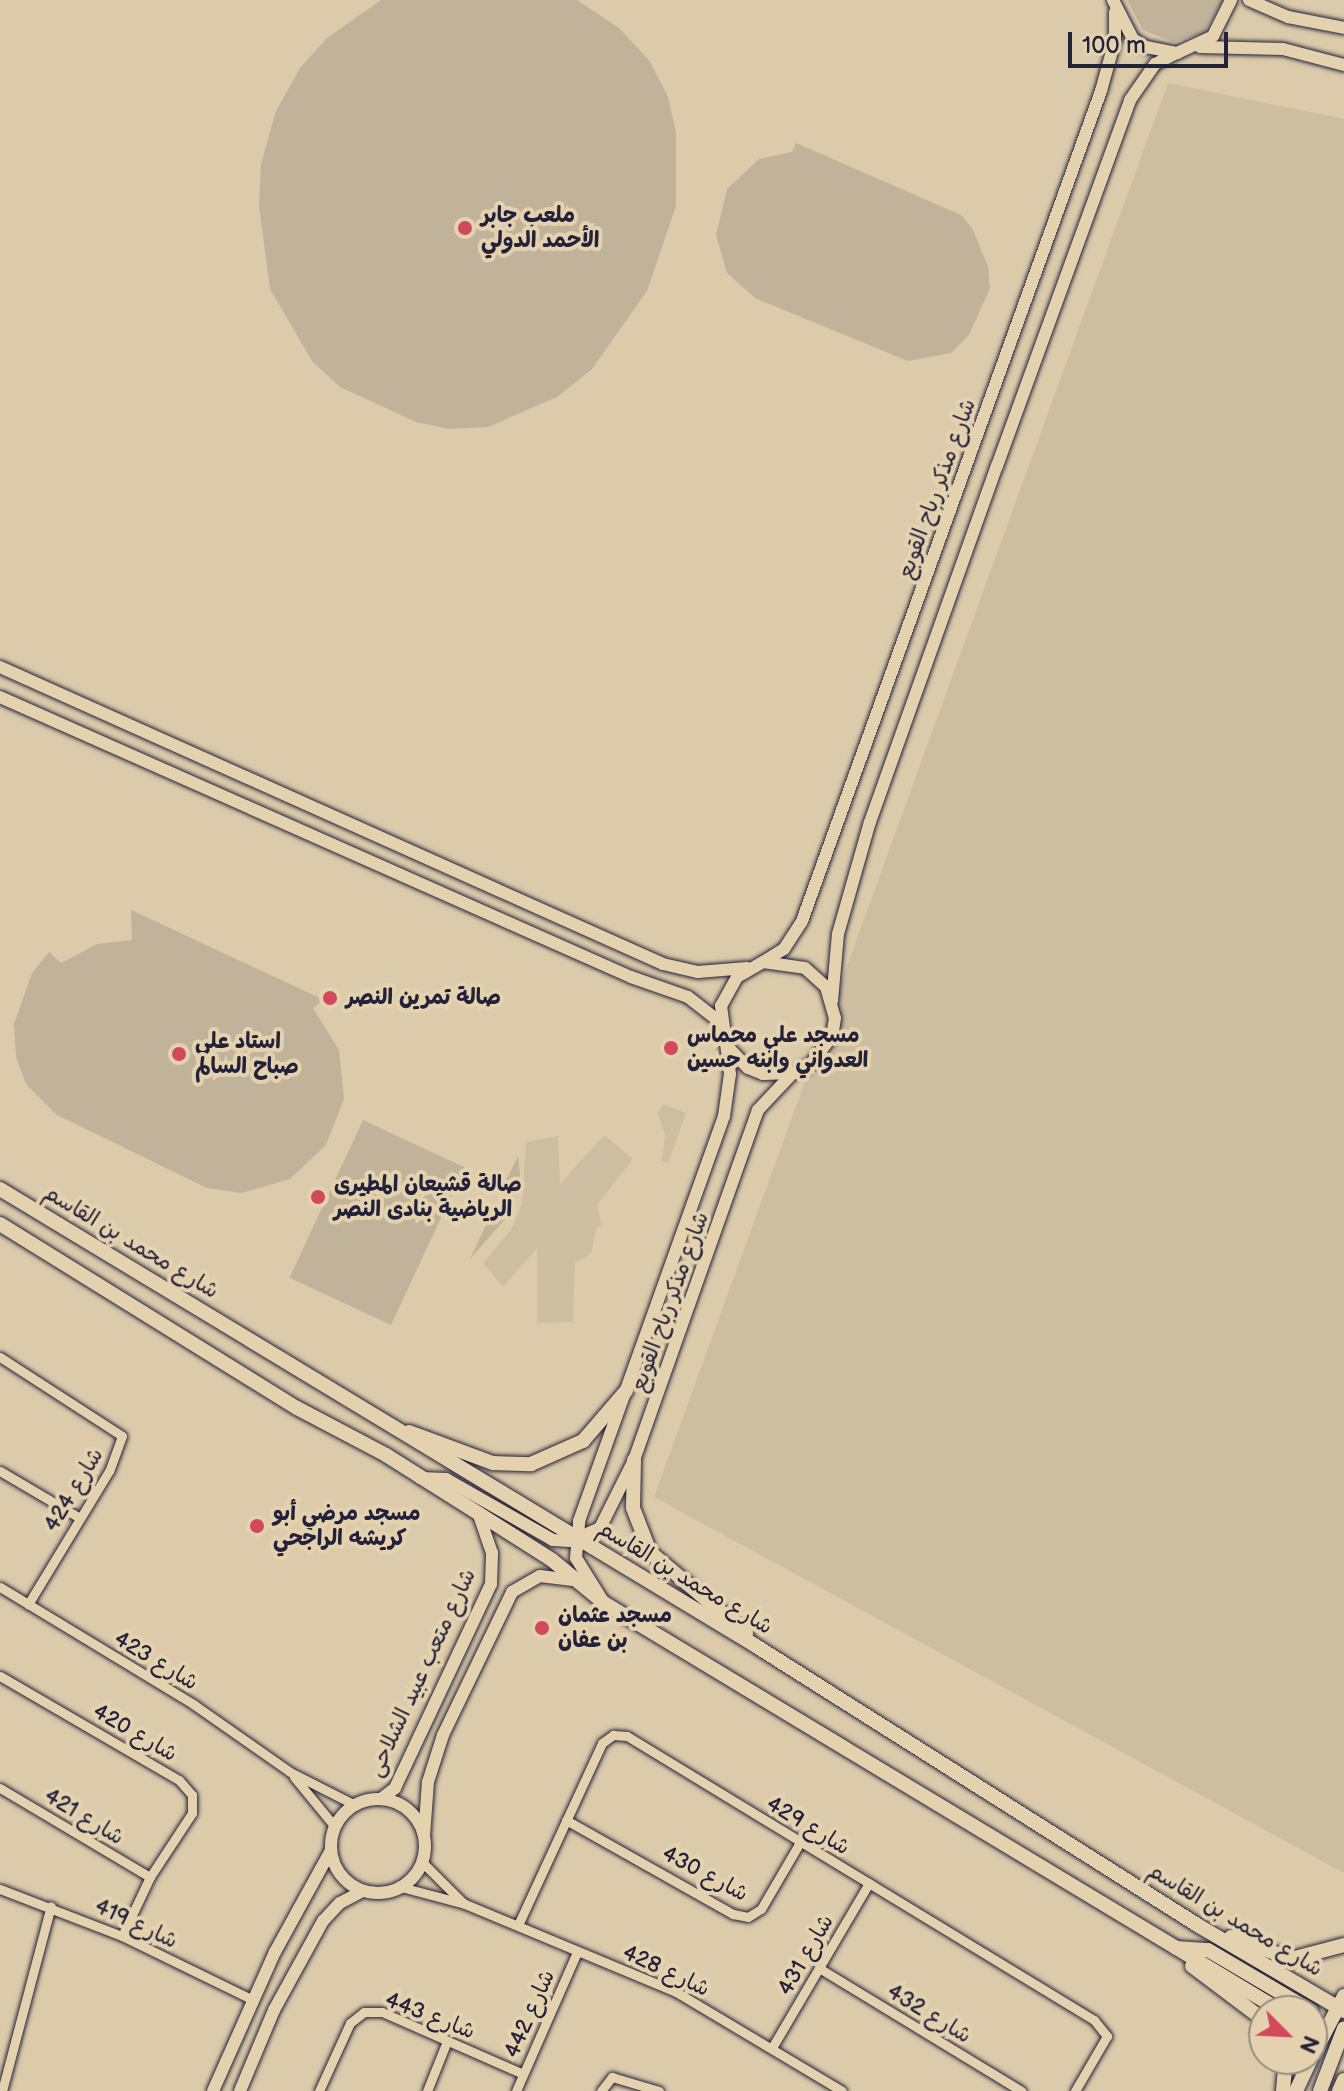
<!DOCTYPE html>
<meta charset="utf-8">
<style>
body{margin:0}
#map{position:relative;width:1344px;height:2091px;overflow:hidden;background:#dccbaa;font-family:"Balsamiq Sans","Playpen Sans Arabic",sans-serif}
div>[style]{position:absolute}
.built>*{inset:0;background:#cdbea1}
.green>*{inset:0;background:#c1b29a;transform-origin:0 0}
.roads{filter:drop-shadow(0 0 2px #22223b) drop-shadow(0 0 2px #22223b)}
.street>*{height:9px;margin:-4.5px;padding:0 4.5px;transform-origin:4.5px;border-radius:4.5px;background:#e4d2af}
.secondary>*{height:12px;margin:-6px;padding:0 6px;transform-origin:6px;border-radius:6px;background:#e4d2af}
.secondary>.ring{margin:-6px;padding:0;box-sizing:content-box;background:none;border:12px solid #e4d2af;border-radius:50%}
.primary>*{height:14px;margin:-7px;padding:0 7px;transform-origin:7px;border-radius:7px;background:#e4d2af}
.dots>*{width:22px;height:22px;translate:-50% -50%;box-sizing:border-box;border:4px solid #e4d2af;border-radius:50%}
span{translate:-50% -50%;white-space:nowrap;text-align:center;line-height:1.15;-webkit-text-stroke:8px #e4d2af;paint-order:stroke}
.poi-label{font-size:22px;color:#22223b;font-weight:700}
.left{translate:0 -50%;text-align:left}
.street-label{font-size:22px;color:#22223b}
.north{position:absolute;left:1248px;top:1995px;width:80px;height:80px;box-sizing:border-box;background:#e4d2af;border:2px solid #968c81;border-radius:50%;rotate:114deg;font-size:22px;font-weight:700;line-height:32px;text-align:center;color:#22223b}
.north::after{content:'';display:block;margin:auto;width:28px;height:36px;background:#d1495b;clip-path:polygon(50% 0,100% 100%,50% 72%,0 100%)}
.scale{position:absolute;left:1068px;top:32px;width:160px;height:36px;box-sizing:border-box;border:4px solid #22223b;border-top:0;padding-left:10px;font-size:24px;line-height:28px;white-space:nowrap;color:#22223b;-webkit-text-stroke:6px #e4d2af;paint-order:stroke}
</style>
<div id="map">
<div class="built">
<i style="clip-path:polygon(1168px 83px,1344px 119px,1344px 1873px,654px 1497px)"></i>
<i style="clip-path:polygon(663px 1104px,686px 1113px,668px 1163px,662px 1161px,665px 1135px,658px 1114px)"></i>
<i style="clip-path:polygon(604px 1135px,633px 1159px,597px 1205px,602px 1227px,597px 1226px,591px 1253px,575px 1263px,573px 1322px,537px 1323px,537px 1248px,503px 1287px,483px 1263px,511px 1230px,522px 1204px,526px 1142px,558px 1136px,560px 1184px)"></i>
</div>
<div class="green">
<i style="clip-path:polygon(381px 0,577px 0,619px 28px,649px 60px,668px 97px,676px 132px,676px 206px,647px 291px,592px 369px,557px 397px,488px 427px,449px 429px,416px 422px,340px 387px,312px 361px,270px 289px,259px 205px,261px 164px,276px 111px,300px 68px,327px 38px)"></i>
<i style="clip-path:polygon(1127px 0,1223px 0,1204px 33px,1173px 42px,1143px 30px)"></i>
<i style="clip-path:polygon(796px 143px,961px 215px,972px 228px,988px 266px,990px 288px,969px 335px,951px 353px,908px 361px,755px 298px,727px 273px,716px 235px,727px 189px,759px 159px,792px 152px)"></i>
<i style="clip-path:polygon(131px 910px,324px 1000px,313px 1008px,339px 1050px,344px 1099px,326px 1145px,290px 1179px,242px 1193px,207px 1188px,57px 1115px,26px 1084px,16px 1057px,14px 1024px,32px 973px,49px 952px,61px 963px,97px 944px,132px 940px)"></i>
<i style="left:363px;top:1120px;width:112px;height:174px;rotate:25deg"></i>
<i style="clip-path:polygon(518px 1156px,520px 1175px,514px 1199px,500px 1193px)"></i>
<i style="clip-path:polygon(496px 1204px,510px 1210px,506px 1218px,470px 1259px)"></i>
</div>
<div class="roads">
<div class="street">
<i style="left:0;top:1357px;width:145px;rotate:32.9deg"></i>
<i style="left:122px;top:1436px;width:37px;rotate:110deg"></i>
<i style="left:109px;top:1471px;width:156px;rotate:121.3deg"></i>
<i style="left:0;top:1471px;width:91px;rotate:30.5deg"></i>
<i style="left:0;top:1587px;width:226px;rotate:31.2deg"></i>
<i style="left:193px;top:1704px;width:118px;rotate:35deg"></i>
<i style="left:290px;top:1772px;width:73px;rotate:26.9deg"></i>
<i style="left:0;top:1676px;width:207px;rotate:30.2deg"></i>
<i style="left:179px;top:1780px;width:20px;rotate:49deg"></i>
<i style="left:192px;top:1795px;width:18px;rotate:90deg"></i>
<i style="left:192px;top:1813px;width:77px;rotate:123.3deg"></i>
<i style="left:150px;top:1877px;width:65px;rotate:115.4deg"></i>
<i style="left:294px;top:1777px;width:65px;rotate:50.6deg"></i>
<i style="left:0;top:1788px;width:174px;rotate:30.7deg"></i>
<i style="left:566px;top:1820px;width:192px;rotate:29.4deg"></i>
<i style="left:733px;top:1914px;width:15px;rotate:11deg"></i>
<i style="left:748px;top:1917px;width:15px;rotate:-32deg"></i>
<i style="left:761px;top:1909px;width:75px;rotate:-59.7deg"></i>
<i style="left:422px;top:1862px;width:57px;rotate:45deg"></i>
<i style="left:401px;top:1887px;width:66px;rotate:14.9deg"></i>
<i style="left:465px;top:1904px;width:229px;rotate:22.6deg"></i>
<i style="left:676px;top:1992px;width:193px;rotate:30.8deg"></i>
<i style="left:0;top:1889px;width:131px;rotate:21.1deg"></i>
<i style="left:122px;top:1936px;width:146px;rotate:26deg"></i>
<i style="left:518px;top:1925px;width:200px;rotate:-65.2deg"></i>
<i style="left:602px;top:1743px;width:14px;rotate:-36deg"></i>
<i style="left:613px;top:1735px;width:14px;rotate:4deg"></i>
<i style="left:627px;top:1736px;width:547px;rotate:31.31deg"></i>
<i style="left:1094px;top:2020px;width:21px;rotate:51deg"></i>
<i style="left:1107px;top:2036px;width:64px;rotate:120.2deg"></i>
<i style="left:819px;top:1968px;width:237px;rotate:31.3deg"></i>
<i style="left:773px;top:2046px;width:189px;rotate:-59.5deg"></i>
<i style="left:2px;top:2091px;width:191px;rotate:-75.2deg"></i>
<i style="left:319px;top:2091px;width:75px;rotate:-65.5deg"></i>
<i style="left:350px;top:2023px;width:18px;rotate:-38deg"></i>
<i style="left:364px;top:2012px;width:18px"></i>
<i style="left:382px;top:2012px;width:154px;rotate:23.7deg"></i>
<i style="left:427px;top:2091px;width:54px;rotate:-68.2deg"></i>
<i style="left:516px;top:2091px;width:152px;rotate:-66.3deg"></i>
<i style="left:601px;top:2091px;width:18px;rotate:-52deg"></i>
<i style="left:612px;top:2077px;width:49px;rotate:16.6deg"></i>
</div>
<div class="secondary">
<i style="left:1113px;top:0;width:44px;rotate:62.9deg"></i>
<i style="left:1133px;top:39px;width:15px;rotate:32deg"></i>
<i style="left:1146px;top:47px;width:32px;rotate:11deg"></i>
<i style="left:1177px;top:53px;width:40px;rotate:-25deg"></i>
<i style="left:1213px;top:36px;width:40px;rotate:-63.4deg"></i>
<i style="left:1249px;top:0;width:43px;rotate:23.6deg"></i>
<i style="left:1288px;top:17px;width:57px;rotate:11.1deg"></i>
<i style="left:1200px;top:47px;width:83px;rotate:1.4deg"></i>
<i style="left:1283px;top:49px;width:63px;rotate:14.7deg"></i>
<i style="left:0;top:667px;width:726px;rotate:24.13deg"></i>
<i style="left:663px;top:964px;width:36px;rotate:13deg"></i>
<i style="left:698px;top:972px;width:49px;rotate:-4.7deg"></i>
<i style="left:0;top:697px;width:690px;rotate:23.93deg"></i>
<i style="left:631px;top:977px;width:60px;rotate:19.3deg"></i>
<i style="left:688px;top:997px;width:41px;rotate:38deg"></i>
<i style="left:763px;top:962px;width:25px;rotate:-32deg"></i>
<i style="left:784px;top:949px;width:33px;rotate:-57deg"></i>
<i style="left:802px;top:921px;width:882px;rotate:-70.19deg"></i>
<i style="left:1101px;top:91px;width:53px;rotate:-74.6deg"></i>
<i style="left:1115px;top:40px;width:28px;rotate:-90deg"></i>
<i style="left:832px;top:1001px;width:67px;rotate:-84.9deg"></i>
<i style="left:838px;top:934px;width:116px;rotate:-74.1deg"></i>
<i style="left:870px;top:822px;width:378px;rotate:-70.4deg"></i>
<i style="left:997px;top:466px;width:389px;rotate:-70deg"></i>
<i style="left:1130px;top:100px;width:44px;rotate:-55.2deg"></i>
<i style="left:1155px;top:64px;width:25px;rotate:-27deg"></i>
<i style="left:420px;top:1478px;width:26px;rotate:2deg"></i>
<i style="left:446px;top:1479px;width:123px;rotate:29.7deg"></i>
<i style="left:553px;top:1540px;width:17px;rotate:3deg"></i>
<i style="left:570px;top:1541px;width:33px;rotate:-23deg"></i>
<i style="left:600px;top:1528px;width:76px;rotate:-63.4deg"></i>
<i style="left:634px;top:1460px;width:371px;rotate:-70.5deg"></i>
<i style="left:758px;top:1110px;width:48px;rotate:-46.7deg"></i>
<i style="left:604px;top:1603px;width:53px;rotate:-121.9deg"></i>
<i style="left:576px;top:1558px;width:37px;rotate:-85deg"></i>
<i style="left:579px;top:1521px;width:430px;rotate:-70.3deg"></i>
<i style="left:724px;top:1116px;width:42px;rotate:-81.9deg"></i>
<i style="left:730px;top:1074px;width:69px;rotate:-97.5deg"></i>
<i style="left:721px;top:1006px;width:33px;rotate:-61deg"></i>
<i style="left:737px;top:977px;width:30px;rotate:-30deg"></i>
<i style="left:763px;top:962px;width:42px;rotate:8.1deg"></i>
<i style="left:805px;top:968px;width:28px;rotate:42deg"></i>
<i style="left:826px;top:987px;width:32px;rotate:74deg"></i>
<i style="left:835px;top:1018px;width:18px;rotate:99deg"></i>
<i style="left:832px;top:1036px;width:36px;rotate:127deg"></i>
<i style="left:810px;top:1065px;width:18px;rotate:153deg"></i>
<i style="left:794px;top:1073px;width:31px;rotate:178deg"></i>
<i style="left:763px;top:1074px;width:16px;rotate:-158deg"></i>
<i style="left:748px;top:1068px;width:30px;rotate:-134deg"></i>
<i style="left:381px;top:1799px;width:18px;rotate:-38deg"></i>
<i style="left:395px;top:1788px;width:225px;rotate:-64.8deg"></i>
<i style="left:491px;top:1584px;width:31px;rotate:-88deg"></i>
<i style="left:492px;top:1553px;width:39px;rotate:-109deg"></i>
<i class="ring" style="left:331px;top:1799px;width:82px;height:82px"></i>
<i style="left:424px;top:1836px;width:54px;rotate:-85.8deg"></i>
<i style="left:428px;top:1782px;width:49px;rotate:-72.3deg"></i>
<i style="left:443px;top:1735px;width:159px;rotate:-64.2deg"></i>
<i style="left:512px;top:1592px;width:32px;rotate:-30deg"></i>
<i style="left:540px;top:1576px;width:33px;rotate:7deg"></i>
<i style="left:213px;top:2091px;width:152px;rotate:-66deg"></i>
<i style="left:275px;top:1952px;width:116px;rotate:-61.2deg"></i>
<i style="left:240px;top:2091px;width:88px;rotate:-67.2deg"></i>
<i style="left:274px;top:2010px;width:102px;rotate:-61.2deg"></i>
<i style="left:323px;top:1921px;width:25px;rotate:-47deg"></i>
<i style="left:340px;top:1903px;width:26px;rotate:-28deg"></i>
</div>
<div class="primary">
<i style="left:0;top:1189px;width:883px;rotate:31.15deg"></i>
<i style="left:756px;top:1646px;width:524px;rotate:32.3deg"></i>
<i style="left:1199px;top:1926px;width:168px;rotate:30.4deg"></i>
<i style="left:0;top:1224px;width:349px;rotate:31.8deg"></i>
<i style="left:297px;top:1408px;width:101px;rotate:27.8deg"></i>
<i style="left:386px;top:1455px;width:196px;rotate:32.3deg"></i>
<i style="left:552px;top:1560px;width:67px;rotate:39.6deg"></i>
<i style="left:604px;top:1603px;width:790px;rotate:31.08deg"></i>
<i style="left:409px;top:1432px;width:90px;rotate:20.3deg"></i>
<i style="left:493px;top:1463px;width:38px;rotate:2deg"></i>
<i style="left:531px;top:1464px;width:57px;rotate:-23.9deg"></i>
<i style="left:583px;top:1441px;width:66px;rotate:-49.3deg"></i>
<i style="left:634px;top:1460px;width:48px;rotate:91.2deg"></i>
<i style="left:633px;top:1508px;width:47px;rotate:68.9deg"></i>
<i style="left:650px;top:1552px;width:126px;rotate:40.2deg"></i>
<i style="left:1231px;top:1937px;width:64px;rotate:20.1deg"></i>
<i style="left:1291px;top:1959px;width:55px;rotate:-14.8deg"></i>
<i style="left:1176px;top:1948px;width:32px;rotate:4deg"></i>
<i style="left:1208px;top:1950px;width:120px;rotate:30.6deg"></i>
<i style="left:1192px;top:1966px;width:90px;rotate:36.9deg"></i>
<i style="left:1312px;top:2057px;width:69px;rotate:-62.3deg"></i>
<i style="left:1283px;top:2091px;width:32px;rotate:-85deg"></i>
<i style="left:1296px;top:2091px;width:35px;rotate:-65deg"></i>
<i style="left:1320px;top:2091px;width:67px;rotate:-69.1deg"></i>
<i style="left:1339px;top:2091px;width:12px;rotate:-66deg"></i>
</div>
</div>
<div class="dots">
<i style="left:465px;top:228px;background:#d1495b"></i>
<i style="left:330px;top:998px;background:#d1495b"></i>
<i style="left:671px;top:1048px;background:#d1495b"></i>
<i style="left:179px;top:1054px;background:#d1495b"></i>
<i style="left:318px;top:1197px;background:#d1495b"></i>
<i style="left:257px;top:1526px;background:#d1495b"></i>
<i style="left:542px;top:1628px;background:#d1495b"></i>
</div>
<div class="poi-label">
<span class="left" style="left:481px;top:228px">ملعب جابر<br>الأحمد الدولي</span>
<span class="left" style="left:346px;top:998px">صالة تمرين النصر</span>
<span class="left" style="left:687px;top:1048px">مسجد علي محماس<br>العدواني وابنه حسين</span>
<span class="left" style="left:195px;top:1054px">استاد علي<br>صباح السالم</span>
<span class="left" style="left:334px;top:1197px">صالة قشيعان المطيرى<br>الرياضية بنادى النصر</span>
<span class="left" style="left:273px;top:1526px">مسجد مرضي أبو<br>كريشه الراجحي</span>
<span class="left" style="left:558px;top:1628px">مسجد عثمان<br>بن عفان</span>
</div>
<div class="street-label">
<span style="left:937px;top:489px;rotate:-70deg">شارع مذكر رباح القوبع</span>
<span style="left:131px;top:1242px;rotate:31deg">شارع محمد بن القاسم</span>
<span style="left:670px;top:1302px;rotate:-70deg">شارع مذكر رباح القوبع</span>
<span style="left:74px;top:1490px;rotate:-59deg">شارع 424</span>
<span style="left:685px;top:1578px;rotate:31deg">شارع محمد بن القاسم</span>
<span style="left:156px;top:1661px;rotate:31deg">شارع 423</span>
<span style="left:422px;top:1673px;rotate:-65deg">شارع متعب عبيد الشلاحى</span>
<span style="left:135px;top:1733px;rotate:30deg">شارع 420</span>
<span style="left:84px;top:1817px;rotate:31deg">شارع 421</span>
<span style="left:808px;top:1826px;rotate:31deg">شارع 429</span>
<span style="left:705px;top:1874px;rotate:28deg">شارع 430</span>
<span style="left:1235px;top:1920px;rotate:31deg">شارع محمد بن القاسم</span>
<span style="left:136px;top:1924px;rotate:25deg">شارع 419</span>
<span style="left:806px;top:1955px;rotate:-60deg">شارع 431</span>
<span style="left:666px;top:1971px;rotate:25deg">شارع 428</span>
<span style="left:530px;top:2014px;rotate:-66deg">شارع 442</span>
<span style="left:929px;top:2014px;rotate:31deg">شارع 432</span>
<span style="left:430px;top:2016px;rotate:21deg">شارع 443</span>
</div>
<div class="north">N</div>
<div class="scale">100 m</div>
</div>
